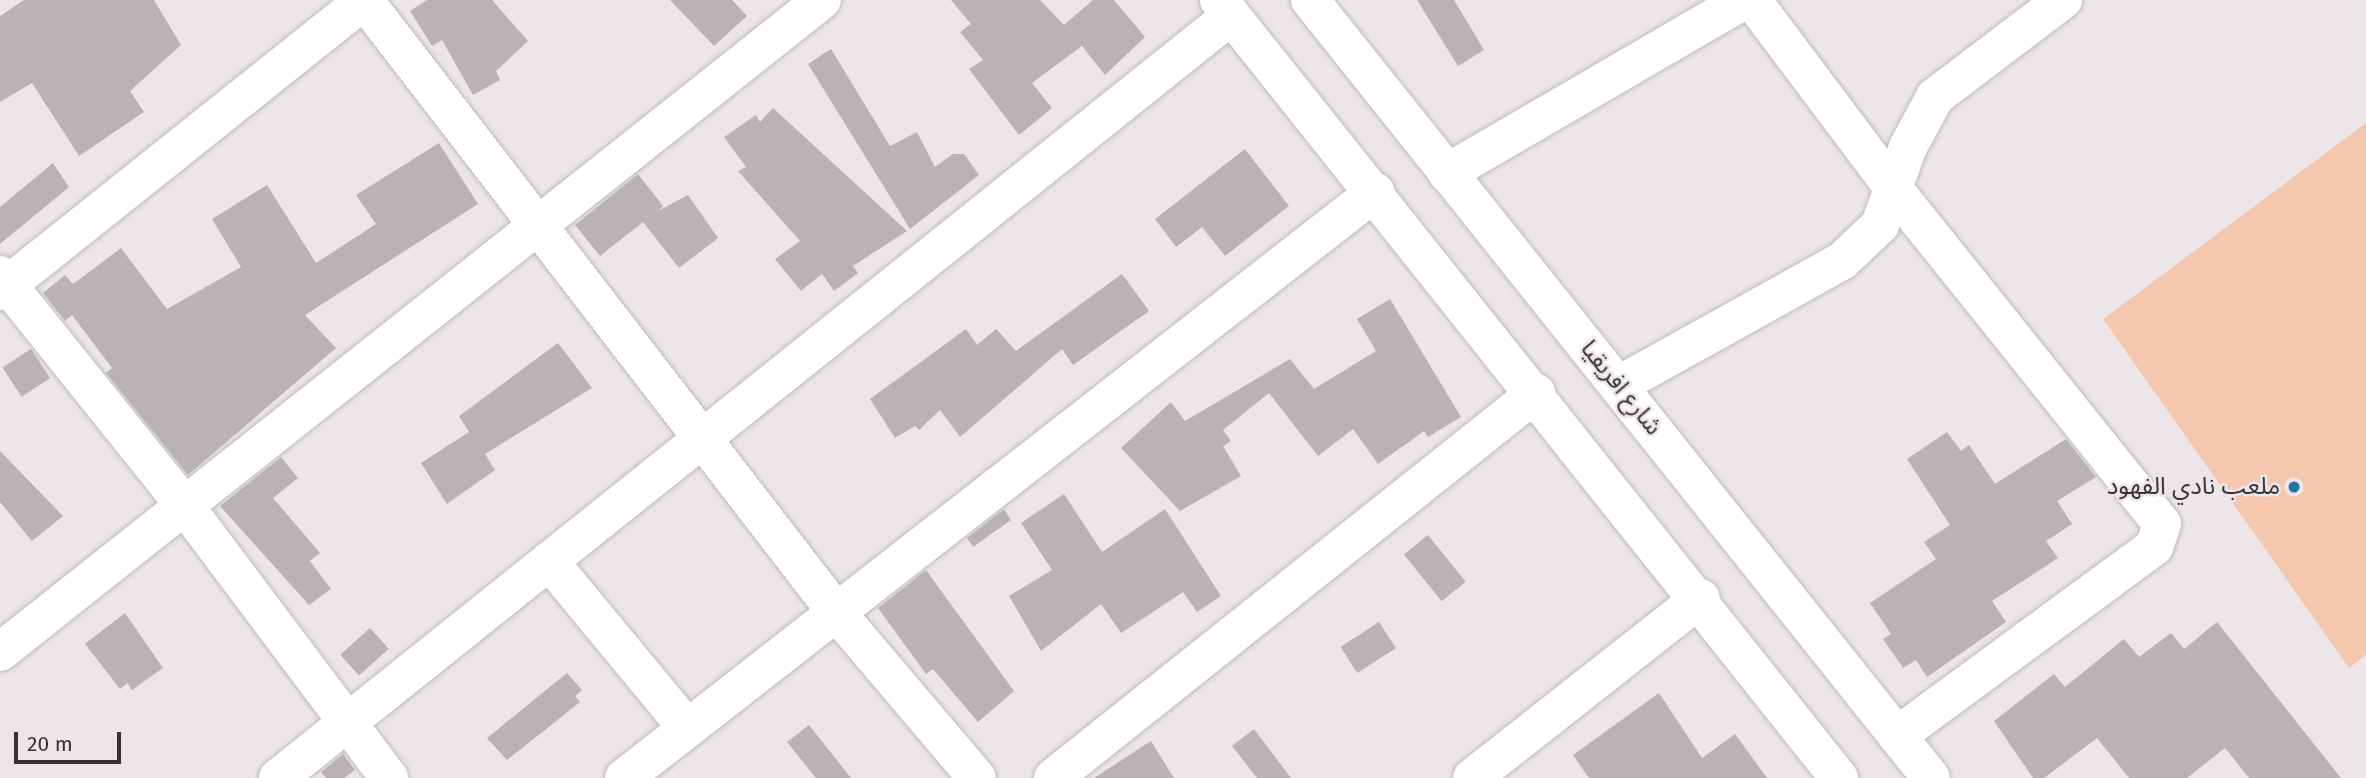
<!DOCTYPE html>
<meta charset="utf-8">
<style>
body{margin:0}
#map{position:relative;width:2366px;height:778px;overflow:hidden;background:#ede6e8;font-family:"Fira Sans","Noto Sans Arabic",sans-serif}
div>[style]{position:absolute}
.green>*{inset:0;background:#f6c7af}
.building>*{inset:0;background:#b8b3b7;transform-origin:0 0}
.roads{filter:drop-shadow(0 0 2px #c0babb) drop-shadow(0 0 2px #c0babb)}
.minor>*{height:38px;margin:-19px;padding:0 19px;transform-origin:19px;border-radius:19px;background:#fff}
.dots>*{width:19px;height:19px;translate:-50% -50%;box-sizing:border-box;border:4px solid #ede6e8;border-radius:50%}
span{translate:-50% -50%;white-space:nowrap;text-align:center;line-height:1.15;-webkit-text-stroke:5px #ede6e8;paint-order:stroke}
.street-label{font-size:24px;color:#363334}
.poi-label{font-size:24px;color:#363334}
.right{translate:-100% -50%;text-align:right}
.scale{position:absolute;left:14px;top:732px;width:107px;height:32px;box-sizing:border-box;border:4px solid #363334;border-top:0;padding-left:9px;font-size:21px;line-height:24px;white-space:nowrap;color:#363334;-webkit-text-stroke:5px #ede6e8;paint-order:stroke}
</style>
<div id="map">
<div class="green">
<i style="clip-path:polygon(2366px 123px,2366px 655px,2349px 668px,2103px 319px)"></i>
</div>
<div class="building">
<i style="clip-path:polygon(24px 0,154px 0,181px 45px,130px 91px,144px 112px,79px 156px,32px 83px,0 102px,0 16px)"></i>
<i style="clip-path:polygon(427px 0,492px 0,528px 41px,496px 71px,500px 80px,473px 95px,442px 40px,432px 46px,410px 11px)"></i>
<i style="clip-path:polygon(670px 0,732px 0,747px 16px,714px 46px)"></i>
<i style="clip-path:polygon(951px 0,1040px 0,1064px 25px,1093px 0,1114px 0,1145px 37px,1105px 75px,1082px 46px,1032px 83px,1052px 108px,1019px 135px,969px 69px,983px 60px,960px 32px,971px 24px)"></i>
<i style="clip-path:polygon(1417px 0,1454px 0,1484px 50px,1458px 66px)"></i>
<i style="clip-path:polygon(831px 49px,890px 146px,917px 132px,935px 167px,953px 154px,964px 154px,979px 175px,910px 229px,808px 64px)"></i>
<i style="clip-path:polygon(773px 108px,907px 231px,853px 266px,858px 273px,834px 291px,822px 274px,801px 291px,775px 259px,800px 241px,738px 171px,746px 167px,724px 137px,756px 115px,760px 122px)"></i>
<i style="clip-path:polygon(439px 143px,478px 204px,305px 315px,336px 348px,188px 475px,106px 373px,112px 368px,72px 315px,65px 321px,43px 293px,65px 275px,73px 284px,121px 248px,167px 309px,241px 267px,212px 219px,267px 185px,316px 263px,376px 224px,356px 195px)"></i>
<i style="clip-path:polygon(1245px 149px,1289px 206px,1225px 256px,1202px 227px,1176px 247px,1155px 219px)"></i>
<i style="clip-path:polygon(53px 163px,69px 187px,0 244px,0 207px)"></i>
<i style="clip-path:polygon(638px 174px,663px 206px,658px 211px,688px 195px,718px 238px,679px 268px,643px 222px,600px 256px,575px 225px)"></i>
<i style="clip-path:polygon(1122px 274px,1149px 311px,1073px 365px,1062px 349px,960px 437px,940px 410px,919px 430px,915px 426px,895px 438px,870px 399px,966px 329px,977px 345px,996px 329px,1016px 351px)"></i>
<i style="clip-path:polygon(1390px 299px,1461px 417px,1428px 437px,1424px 431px,1378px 464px,1353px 429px,1318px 456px,1269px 393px,1223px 430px,1231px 441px,1223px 446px,1241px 476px,1180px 511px,1121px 448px,1171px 402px,1185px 421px,1290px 359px,1314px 389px,1376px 351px,1357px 319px)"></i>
<i style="clip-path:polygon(558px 343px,592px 388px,485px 454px,495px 470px,447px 504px,421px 463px,469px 432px,459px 416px)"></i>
<i style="left:31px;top:349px;width:35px;height:34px;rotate:57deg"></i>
<i style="clip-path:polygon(1947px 432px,1961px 451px,1969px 445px,1995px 484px,2066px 439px,2096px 477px,2057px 501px,2072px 524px,2046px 541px,2058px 558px,1992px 601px,2006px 622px,1927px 677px,1916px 660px,1903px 668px,1883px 639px,1891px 634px,1870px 603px,1936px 559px,1924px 542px,1950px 525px,1907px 459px)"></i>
<i style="clip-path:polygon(0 451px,63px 516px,32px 541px,0 502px)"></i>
<i style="clip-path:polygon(281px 457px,298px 478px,273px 498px,320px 553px,310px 561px,331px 589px,309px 605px,220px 506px)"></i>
<i style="clip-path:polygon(1064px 494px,1102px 552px,1165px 509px,1221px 596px,1197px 612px,1183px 592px,1121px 633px,1101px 604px,1041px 651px,1009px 596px,1052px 570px,1021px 523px)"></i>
<i style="clip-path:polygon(1004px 509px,1011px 520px,973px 547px,967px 538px)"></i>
<i style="left:1428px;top:535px;width:60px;height:31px;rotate:51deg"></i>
<i style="clip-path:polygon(926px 570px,1014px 691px,978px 722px,933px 669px,926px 674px,878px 608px)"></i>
<i style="clip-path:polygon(125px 613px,163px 668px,132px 690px,127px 683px,120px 689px,85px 644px)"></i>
<i style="left:1379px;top:622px;width:31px;height:46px;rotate:57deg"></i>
<i style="clip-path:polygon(2217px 622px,2341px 778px,2249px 778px,2225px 748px,2187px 778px,2129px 778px,2097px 738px,2044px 778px,2033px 778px,1994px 721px,2054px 674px,2065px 687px,2124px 639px,2139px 657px,2171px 633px,2184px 649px)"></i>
<i style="left:370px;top:628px;width:28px;height:40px;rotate:48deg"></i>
<i style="clip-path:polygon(567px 673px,582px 690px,575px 696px,580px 702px,507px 760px,487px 738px)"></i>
<i style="clip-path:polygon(1659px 693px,1702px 758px,1735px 734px,1767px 778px,1589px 778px,1573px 755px)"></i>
<i style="clip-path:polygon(809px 725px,851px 778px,816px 778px,787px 742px)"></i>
<i style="clip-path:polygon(1254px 729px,1291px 778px,1257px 778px,1232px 746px)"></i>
<i style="clip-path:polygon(1151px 741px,1174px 778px,1094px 778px)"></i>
<i style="clip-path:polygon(343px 754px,355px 770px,344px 778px,326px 778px,321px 772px)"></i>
</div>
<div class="roads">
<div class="minor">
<i style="left:364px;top:0;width:774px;rotate:52.35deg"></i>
<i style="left:837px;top:613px;width:216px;rotate:49.7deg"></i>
<i style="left:1219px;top:0;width:995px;rotate:51.45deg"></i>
<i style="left:1310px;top:0;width:995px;rotate:51.4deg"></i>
<i style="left:1752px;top:0;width:240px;rotate:53.1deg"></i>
<i style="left:1896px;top:192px;width:425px;rotate:51.3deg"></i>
<i style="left:2162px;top:524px;width:24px;rotate:109deg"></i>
<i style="left:2154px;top:547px;width:319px;rotate:143.7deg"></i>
<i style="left:1447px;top:173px;width:344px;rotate:-30.2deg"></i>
<i style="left:0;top:275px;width:296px;rotate:51.3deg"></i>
<i style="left:185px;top:506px;width:340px;rotate:53.1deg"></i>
<i style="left:0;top:291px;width:467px;rotate:-38.6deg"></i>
<i style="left:1619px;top:385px;width:255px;rotate:-29.1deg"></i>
<i style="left:1842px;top:261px;width:52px;rotate:-43.5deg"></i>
<i style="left:1880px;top:225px;width:83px;rotate:-70.3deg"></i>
<i style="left:1908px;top:147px;width:57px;rotate:-61.6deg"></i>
<i style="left:1935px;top:97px;width:161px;rotate:-37.2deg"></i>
<i style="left:549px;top:561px;width:217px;rotate:50.4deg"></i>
<i style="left:0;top:652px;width:1049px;rotate:-38.42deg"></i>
<i style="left:278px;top:778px;width:1220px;rotate:-38.65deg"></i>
<i style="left:624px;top:778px;width:953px;rotate:-37.96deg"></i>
<i style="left:1053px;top:778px;width:618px;rotate:-38.56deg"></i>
<i style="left:1472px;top:778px;width:291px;rotate:-38.2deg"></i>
</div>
</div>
<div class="dots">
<i style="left:2294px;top:487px;background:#2175a5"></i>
</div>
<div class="street-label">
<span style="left:1621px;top:388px;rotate:51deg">شارع افريقيا</span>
</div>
<div class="poi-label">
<span class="right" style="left:2280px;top:487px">ملعب نادي الفهود</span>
</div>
<div class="scale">20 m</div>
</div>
